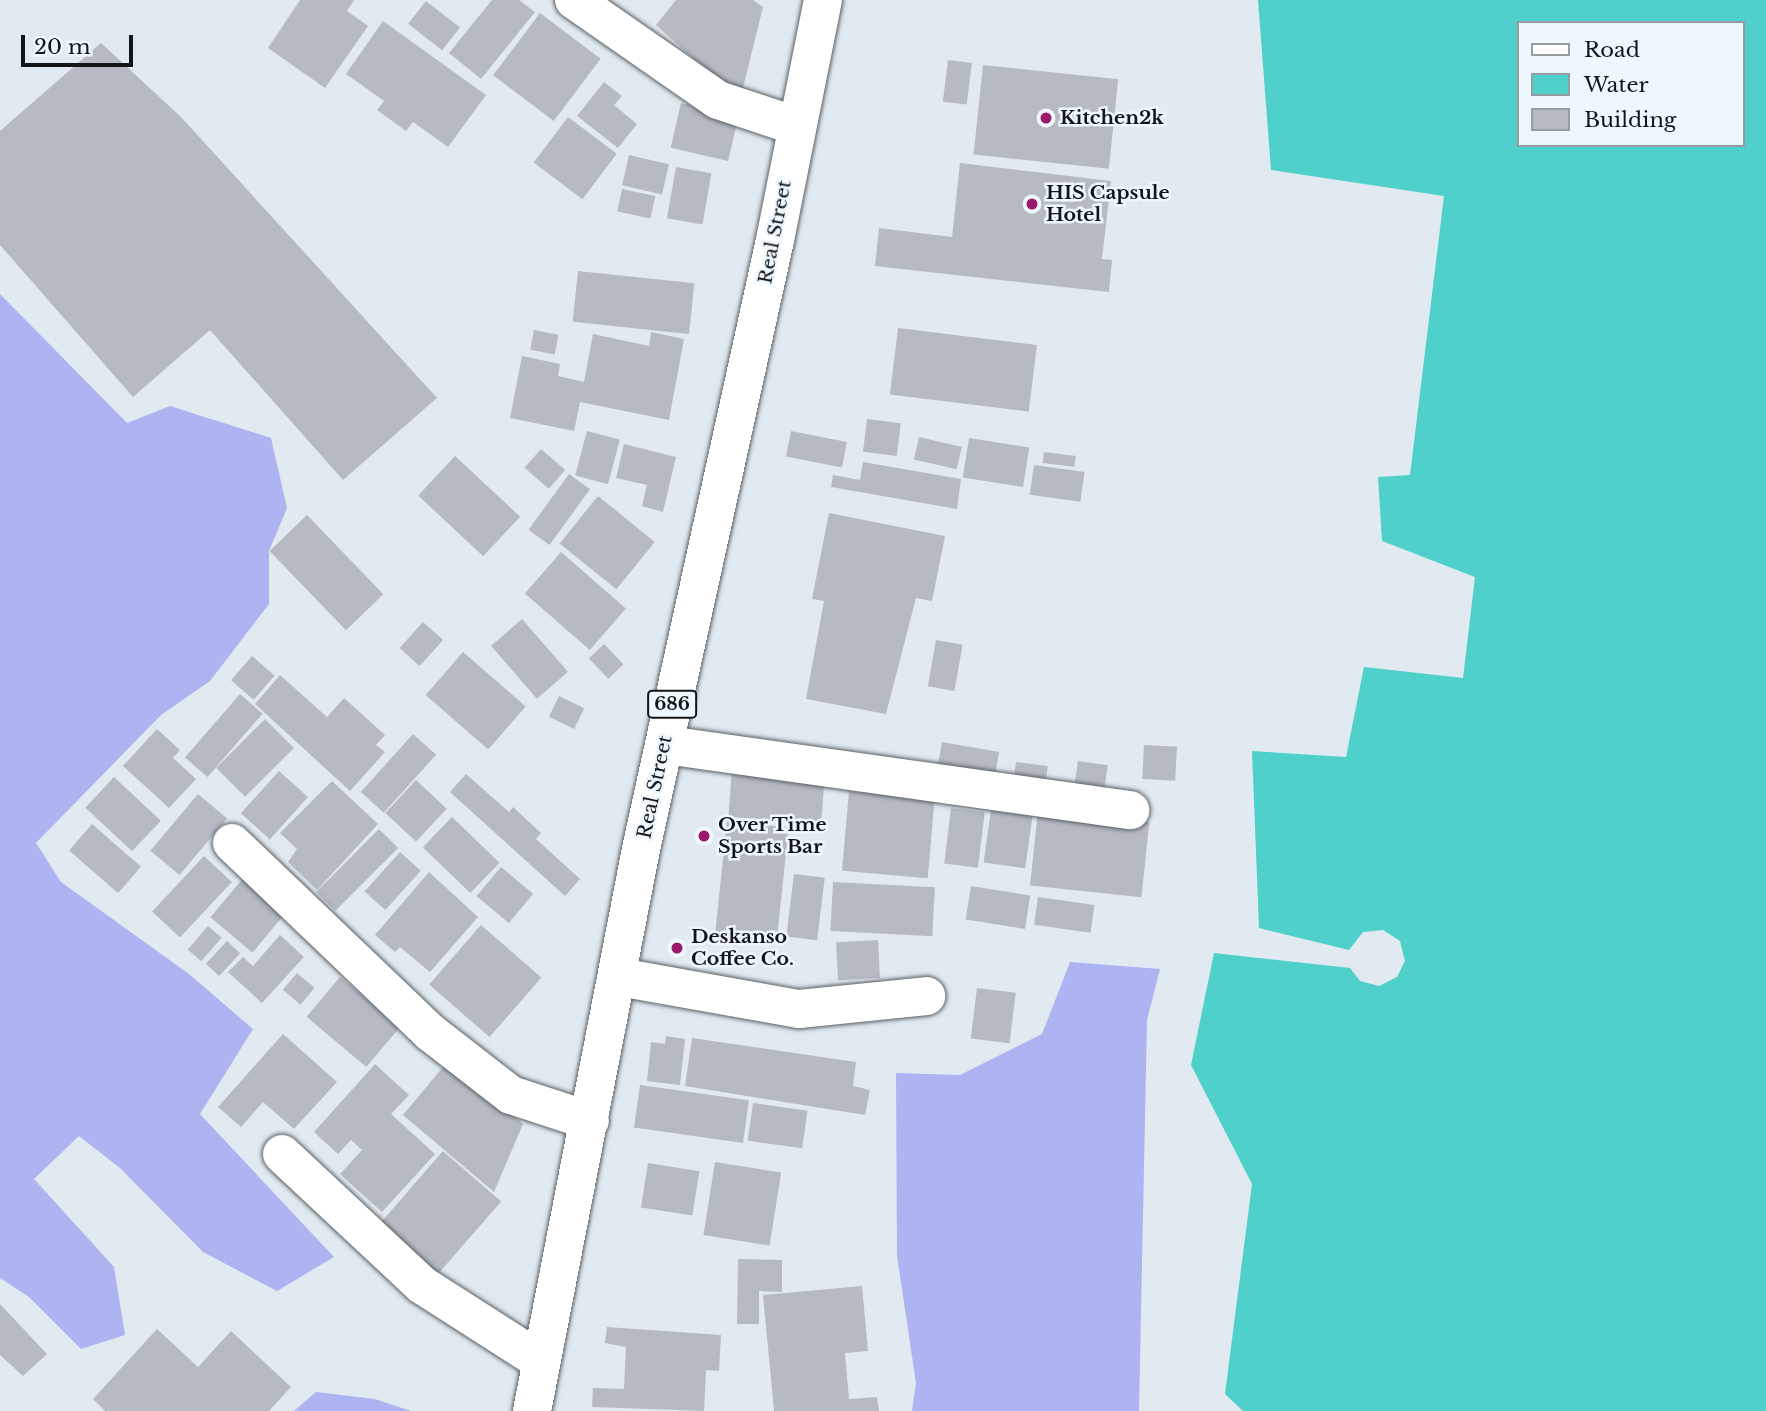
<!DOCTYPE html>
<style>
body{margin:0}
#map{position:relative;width:1766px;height:1411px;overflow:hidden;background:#e1eaf0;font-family:"Libre Baskerville",serif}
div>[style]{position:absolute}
.forest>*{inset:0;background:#aeb3f2}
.water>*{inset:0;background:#4fd0cb}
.building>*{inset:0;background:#b6bbc3;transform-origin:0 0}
.roads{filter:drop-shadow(0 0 2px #596166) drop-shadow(0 0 2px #596166)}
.street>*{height:38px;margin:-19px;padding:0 19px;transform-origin:19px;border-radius:19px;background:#fff}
.primary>*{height:38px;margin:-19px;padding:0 19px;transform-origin:19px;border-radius:19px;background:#fff}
.dots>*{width:19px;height:19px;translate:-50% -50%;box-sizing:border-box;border:4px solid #eef7fd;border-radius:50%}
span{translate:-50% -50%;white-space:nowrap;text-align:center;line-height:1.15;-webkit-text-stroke:5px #eef7fd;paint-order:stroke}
.shield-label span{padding:2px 5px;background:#eef7fd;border:2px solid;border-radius:5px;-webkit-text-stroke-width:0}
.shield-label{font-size:18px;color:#131618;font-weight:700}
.poi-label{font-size:19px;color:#131618;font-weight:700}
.left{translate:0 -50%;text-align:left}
.street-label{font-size:19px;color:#131618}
.legend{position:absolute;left:1517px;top:21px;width:228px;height:126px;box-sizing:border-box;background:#eef7fd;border:2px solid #969da1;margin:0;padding:9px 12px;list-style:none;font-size:21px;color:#131618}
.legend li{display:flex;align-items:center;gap:14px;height:35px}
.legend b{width:35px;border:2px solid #969da1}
.scale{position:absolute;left:21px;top:35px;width:112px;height:32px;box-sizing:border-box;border:4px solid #131618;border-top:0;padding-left:9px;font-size:21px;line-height:24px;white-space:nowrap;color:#131618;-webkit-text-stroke:5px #eef7fd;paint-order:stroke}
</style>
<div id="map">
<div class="forest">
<i style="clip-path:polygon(0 294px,127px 423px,170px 406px,271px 438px,287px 508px,269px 551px,269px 604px,210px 681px,161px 715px,36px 843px,61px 882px,189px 974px,253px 1029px,200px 1114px,334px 1257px,277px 1291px,203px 1252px,120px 1168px,79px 1136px,34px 1179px,114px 1267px,125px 1335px,81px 1349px,29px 1297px,0 1278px)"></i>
<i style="clip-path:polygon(1070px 962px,1160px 969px,1147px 1020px,1139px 1411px,912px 1411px,916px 1383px,897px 1256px,896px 1073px,960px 1075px,1042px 1034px)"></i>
<i style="clip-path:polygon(316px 1392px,375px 1399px,411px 1411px,294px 1411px)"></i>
</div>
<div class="water">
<i style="clip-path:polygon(evenodd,1258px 0,1766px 0,1766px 1411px,1243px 1411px,1225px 1394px,1252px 1184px,1191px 1065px,1214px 953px,1350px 968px,1360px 981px,1379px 986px,1397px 977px,1405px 961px,1400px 941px,1383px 930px,1363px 932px,1349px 950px,1259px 928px,1252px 751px,1346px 757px,1364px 667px,1463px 678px,1475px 577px,1382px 541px,1378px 477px,1410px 475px,1444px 196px,1271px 170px,1258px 0,1519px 23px,1743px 23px,1743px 145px,1519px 145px,1519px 23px)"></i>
</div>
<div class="building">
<i style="clip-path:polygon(300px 0,354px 0,347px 11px,368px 26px,325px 88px,268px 48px)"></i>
<i style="clip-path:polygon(492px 0,519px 0,535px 12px,481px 79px,449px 53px)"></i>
<i style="clip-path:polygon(676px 0,753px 0,763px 7px,740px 100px,656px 25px)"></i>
<i style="left:426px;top:1px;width:43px;height:29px;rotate:38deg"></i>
<i style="left:540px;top:13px;width:76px;height:78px;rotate:37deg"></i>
<i style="clip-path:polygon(383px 21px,486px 95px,448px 147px,413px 122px,406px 131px,377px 110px,384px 101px,346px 74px)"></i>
<i style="clip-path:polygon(101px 43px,181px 117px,437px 398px,343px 480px,210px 330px,133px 397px,0 245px,0 131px)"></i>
<i style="left:948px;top:60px;width:24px;height:42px;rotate:7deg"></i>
<i style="left:983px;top:65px;width:136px;height:90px;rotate:6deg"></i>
<i style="clip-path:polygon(604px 82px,622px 96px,614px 105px,637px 124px,618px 148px,577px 116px)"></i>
<i style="left:681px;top:103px;width:59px;height:46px;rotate:13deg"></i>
<i style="left:568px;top:117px;width:61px;height:57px;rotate:37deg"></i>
<i style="left:629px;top:155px;width:41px;height:31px;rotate:13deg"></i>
<i style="clip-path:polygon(960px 163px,1111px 181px,1102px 259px,1112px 260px,1109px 292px,875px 266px,879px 228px,952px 237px)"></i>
<i style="left:676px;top:167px;width:36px;height:52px;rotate:10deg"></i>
<i style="left:622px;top:189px;width:34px;height:23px;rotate:12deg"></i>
<i style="left:578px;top:271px;width:117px;height:51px;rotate:6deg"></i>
<i style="left:898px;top:328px;width:140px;height:67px;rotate:7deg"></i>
<i style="left:534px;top:330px;width:25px;height:20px;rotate:11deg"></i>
<i style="clip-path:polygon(651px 332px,684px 339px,669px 420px,580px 402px,574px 431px,510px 418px,522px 356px,560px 364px,558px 376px,584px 382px,593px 334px,649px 346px)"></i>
<i style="left:867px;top:419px;width:34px;height:33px;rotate:7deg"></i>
<i style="left:587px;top:431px;width:34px;height:46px;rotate:15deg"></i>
<i style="left:791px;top:431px;width:57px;height:26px;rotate:11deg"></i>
<i style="left:919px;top:437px;width:44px;height:23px;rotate:13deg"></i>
<i style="left:969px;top:438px;width:61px;height:40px;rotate:9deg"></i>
<i style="clip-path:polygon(624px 444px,676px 457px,663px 512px,642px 506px,647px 485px,616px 478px)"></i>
<i style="left:541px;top:449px;width:32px;height:25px;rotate:41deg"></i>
<i style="left:1044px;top:452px;width:32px;height:11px;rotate:7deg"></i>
<i style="left:455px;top:456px;width:89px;height:54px;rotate:43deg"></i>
<i style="clip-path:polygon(863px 462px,961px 479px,957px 509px,831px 487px,833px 475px,860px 480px)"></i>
<i style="left:1034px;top:465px;width:51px;height:30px;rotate:8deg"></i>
<i style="left:569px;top:474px;width:26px;height:69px;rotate:36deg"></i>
<i style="left:598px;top:496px;width:73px;height:61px;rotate:39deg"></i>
<i style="clip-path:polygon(829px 513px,945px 536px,932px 601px,916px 598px,886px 714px,806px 699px,824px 601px,812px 599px)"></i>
<i style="left:307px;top:515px;width:110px;height:52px;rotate:46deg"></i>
<i style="left:561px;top:552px;width:86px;height:55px;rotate:41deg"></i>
<i style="left:522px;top:619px;width:70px;height:41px;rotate:49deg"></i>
<i style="left:423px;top:622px;width:27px;height:35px;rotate:42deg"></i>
<i style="left:936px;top:640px;width:27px;height:47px;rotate:10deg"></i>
<i style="left:604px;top:644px;width:28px;height:21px;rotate:46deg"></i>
<i style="left:463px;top:652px;width:83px;height:57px;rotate:41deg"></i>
<i style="left:252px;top:656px;width:30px;height:32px;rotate:41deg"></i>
<i style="clip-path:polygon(280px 675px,327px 717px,344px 698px,385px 735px,376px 745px,385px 752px,350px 791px,255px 704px)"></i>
<i style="left:240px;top:694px;width:30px;height:84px;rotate:41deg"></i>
<i style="left:559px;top:696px;width:28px;height:23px;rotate:26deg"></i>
<i style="left:265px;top:719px;width:41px;height:69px;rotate:45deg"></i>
<i style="clip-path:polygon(157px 729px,180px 750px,173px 758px,196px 779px,169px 808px,123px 766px)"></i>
<i style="left:413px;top:734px;width:31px;height:78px;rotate:42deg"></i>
<i style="left:942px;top:742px;width:58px;height:28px;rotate:10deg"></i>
<i style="left:1144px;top:745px;width:33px;height:34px;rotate:3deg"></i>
<i style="left:1078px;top:761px;width:30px;height:29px;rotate:8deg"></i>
<i style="left:1016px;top:762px;width:32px;height:26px;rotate:7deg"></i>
<i style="left:732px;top:767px;width:93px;height:50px;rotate:4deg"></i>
<i style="left:279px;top:771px;width:39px;height:57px;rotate:42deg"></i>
<i style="clip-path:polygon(466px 774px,509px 812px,513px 807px,541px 833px,536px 839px,580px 879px,565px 896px,450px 792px)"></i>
<i style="left:114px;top:777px;width:64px;height:42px;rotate:43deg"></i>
<i style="left:416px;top:780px;width:42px;height:45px;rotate:43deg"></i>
<i style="clip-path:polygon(332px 781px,378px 824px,317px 890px,288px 862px,297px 849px,280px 833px)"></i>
<i style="left:849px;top:791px;width:86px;height:80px;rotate:5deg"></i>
<i style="left:198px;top:794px;width:38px;height:74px;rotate:40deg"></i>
<i style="left:951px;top:808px;width:34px;height:56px;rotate:7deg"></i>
<i style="left:991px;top:810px;width:42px;height:53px;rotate:8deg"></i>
<i style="left:1038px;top:810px;width:112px;height:76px;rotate:6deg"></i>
<i style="left:452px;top:817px;width:66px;height:42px;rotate:44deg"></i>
<i style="left:727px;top:821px;width:62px;height:117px;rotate:6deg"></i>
<i style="left:92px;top:824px;width:65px;height:35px;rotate:41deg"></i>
<i style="left:379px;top:829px;width:27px;height:89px;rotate:45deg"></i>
<i style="left:400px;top:852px;width:28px;height:53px;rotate:42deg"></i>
<i style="left:204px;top:856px;width:38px;height:76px;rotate:43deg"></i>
<i style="left:501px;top:867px;width:42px;height:38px;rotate:40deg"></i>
<i style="clip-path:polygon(429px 872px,478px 917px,430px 972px,400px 947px,395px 952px,375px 935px)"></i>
<i style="left:794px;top:874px;width:31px;height:63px;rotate:7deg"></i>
<i style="left:245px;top:876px;width:55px;height:54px;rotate:40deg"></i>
<i style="left:833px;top:882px;width:102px;height:49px;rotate:3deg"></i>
<i style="left:971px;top:886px;width:60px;height:34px;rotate:9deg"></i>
<i style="left:1038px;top:897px;width:57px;height:28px;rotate:8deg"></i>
<i style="left:481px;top:925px;width:80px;height:79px;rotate:41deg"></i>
<i style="left:208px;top:926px;width:18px;height:31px;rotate:41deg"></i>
<i style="clip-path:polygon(280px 935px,304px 957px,262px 1003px,228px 972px,243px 957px,253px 966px)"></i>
<i style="left:878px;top:940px;width:38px;height:42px;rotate:87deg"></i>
<i style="left:227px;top:941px;width:18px;height:31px;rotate:43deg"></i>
<i style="left:297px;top:973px;width:23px;height:22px;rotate:40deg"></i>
<i style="left:340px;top:977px;width:78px;height:52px;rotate:40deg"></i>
<i style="left:977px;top:988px;width:39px;height:51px;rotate:7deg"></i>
<i style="clip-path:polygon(283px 1034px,337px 1082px,294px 1129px,263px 1102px,241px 1127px,218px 1107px)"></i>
<i style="clip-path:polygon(666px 1036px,685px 1039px,680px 1085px,647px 1081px,651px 1042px,665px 1044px)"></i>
<i style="clip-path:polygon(692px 1038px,856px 1062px,853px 1086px,870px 1090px,865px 1115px,685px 1086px)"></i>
<i style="clip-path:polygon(448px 1061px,523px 1124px,494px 1192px,403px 1115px)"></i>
<i style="clip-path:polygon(375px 1064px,409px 1095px,391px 1114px,435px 1154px,382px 1212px,340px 1174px,362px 1150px,351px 1140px,338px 1154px,314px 1132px)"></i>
<i style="left:640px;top:1085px;width:110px;height:43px;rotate:8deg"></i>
<i style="left:753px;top:1103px;width:55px;height:38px;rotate:8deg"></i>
<i style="left:443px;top:1151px;width:77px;height:96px;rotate:41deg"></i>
<i style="left:715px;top:1162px;width:67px;height:74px;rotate:9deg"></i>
<i style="left:648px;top:1163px;width:52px;height:45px;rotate:9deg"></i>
<i style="clip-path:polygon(738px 1259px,782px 1260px,782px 1292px,759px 1291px,759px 1324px,737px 1324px)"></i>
<i style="clip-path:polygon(862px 1286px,868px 1351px,845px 1353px,849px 1399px,877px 1397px,879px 1411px,774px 1411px,763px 1295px)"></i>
<i style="clip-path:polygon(0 1304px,47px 1354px,23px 1376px,0 1355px)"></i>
<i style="clip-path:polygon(607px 1327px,721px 1335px,719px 1371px,706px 1370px,704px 1411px,592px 1407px,593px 1388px,624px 1389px,626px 1347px,605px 1343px)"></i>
<i style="clip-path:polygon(157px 1329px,198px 1367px,231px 1331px,291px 1387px,269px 1411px,105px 1411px,93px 1399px)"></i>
</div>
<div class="roads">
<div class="street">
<i style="left:574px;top:0;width:175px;rotate:34.8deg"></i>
<i style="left:718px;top:100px;width:82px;rotate:18.4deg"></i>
<i style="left:666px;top:745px;width:469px;rotate:8deg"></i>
<i style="left:232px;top:843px;width:275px;rotate:43.7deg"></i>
<i style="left:431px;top:1033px;width:101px;rotate:37.8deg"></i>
<i style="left:511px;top:1095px;width:83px;rotate:18.2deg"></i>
<i style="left:619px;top:977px;width:183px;rotate:10.1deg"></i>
<i style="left:799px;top:1009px;width:128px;rotate:-5.8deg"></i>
<i style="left:282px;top:1154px;width:192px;rotate:43.1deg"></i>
<i style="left:422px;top:1285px;width:141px;rotate:32.6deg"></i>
</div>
<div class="primary">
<i style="left:532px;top:1411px;width:572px;rotate:-79.02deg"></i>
<i style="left:641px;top:849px;width:624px;rotate:-77.59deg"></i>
<i style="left:775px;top:240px;width:245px;rotate:-78.7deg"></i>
</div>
</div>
<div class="dots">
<i style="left:1046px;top:118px;background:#9c1a6e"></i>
<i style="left:1032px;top:204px;background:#9c1a6e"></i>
<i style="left:704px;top:836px;background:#9c1a6e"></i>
<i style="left:677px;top:948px;background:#9c1a6e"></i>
</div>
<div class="shield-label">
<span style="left:672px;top:704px">686</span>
</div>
<div class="poi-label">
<span class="left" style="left:1060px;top:118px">Kitchen2k</span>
<span class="left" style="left:1046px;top:204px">HIS Capsule<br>Hotel</span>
<span class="left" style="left:718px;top:836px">Over Time<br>Sports Bar</span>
<span class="left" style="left:691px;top:948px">Deskanso<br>Coffee Co.</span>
</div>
<div class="street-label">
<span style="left:775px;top:232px;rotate:-79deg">Real Street</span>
<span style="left:655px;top:787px;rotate:-78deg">Real Street</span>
</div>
<ul class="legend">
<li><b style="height:9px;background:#fff"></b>Road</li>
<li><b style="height:19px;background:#4fd0cb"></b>Water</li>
<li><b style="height:19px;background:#b6bbc3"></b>Building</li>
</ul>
<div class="scale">20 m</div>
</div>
